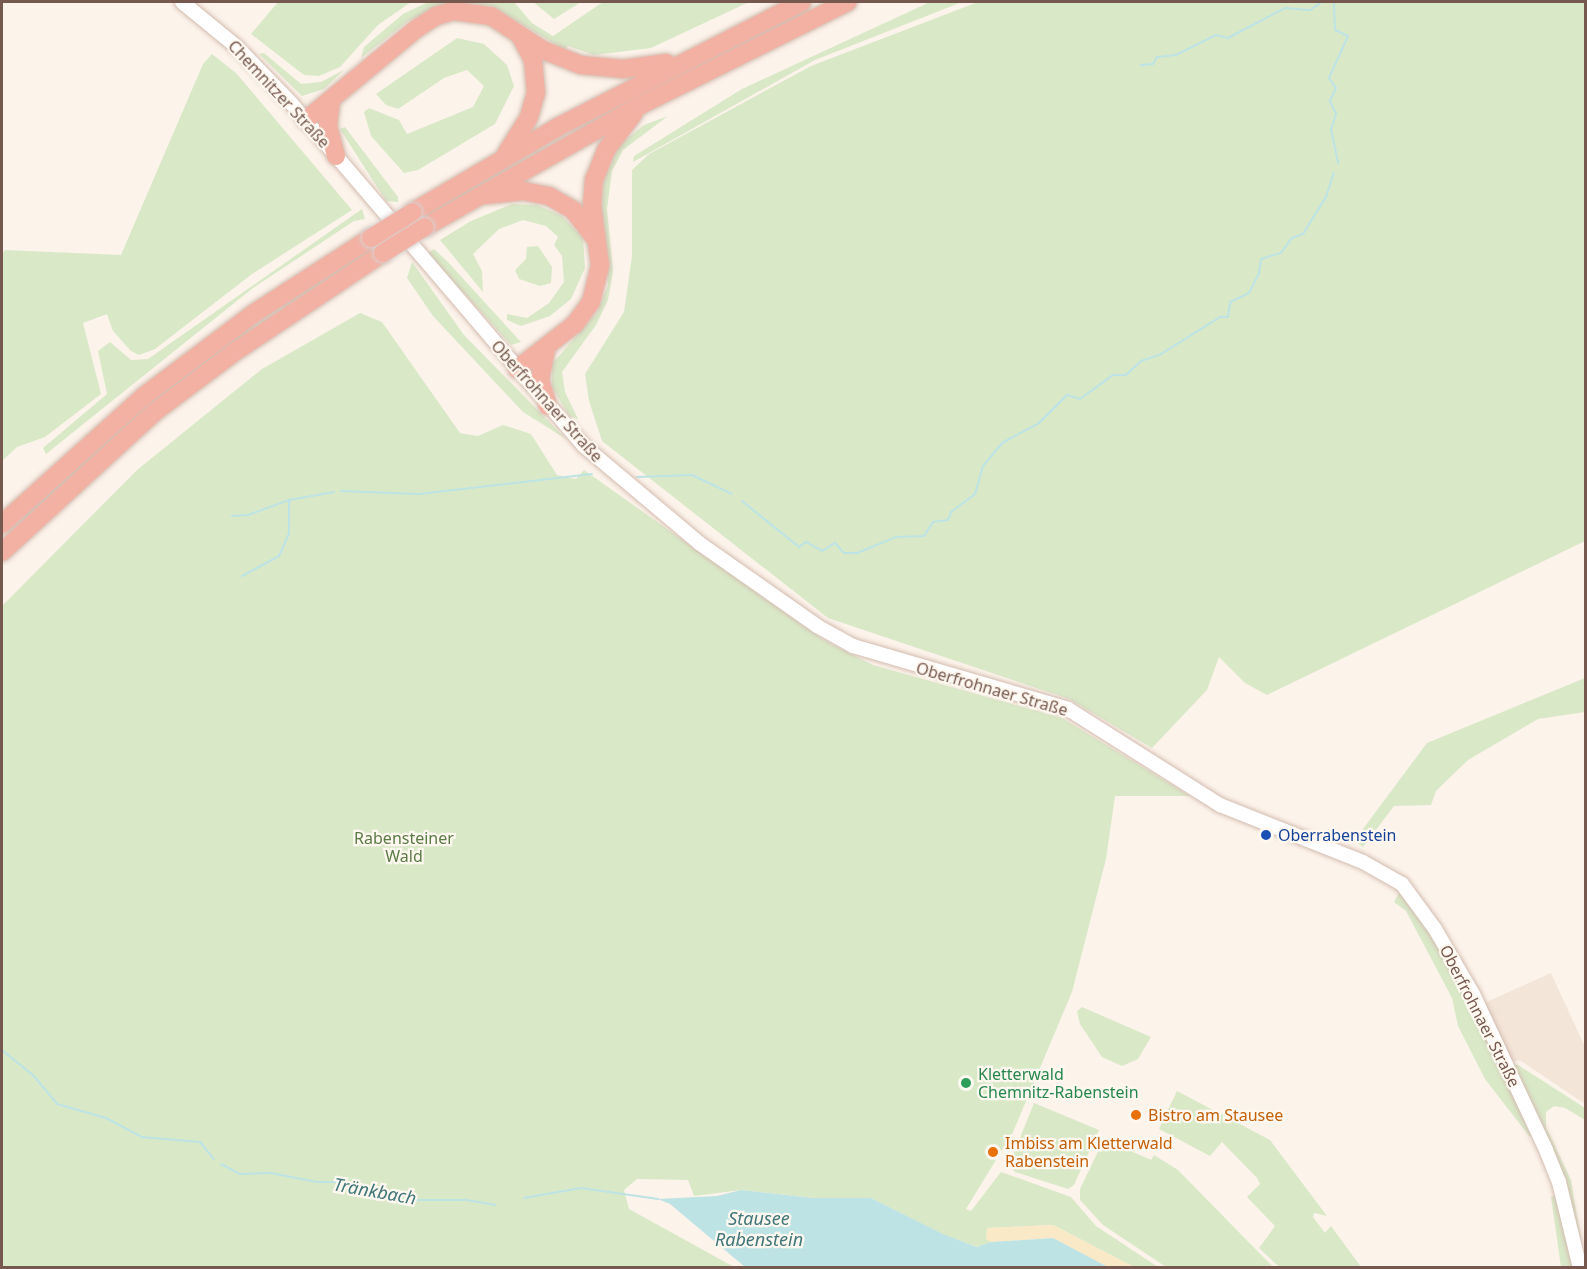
<!DOCTYPE html>
<meta charset="utf-8">
<style>
body{margin:0}
#map{position:relative;width:1587px;height:1269px;overflow:hidden;background:#fcf3ea;font-family:"Noto Sans",sans-serif}
div>[style]{position:absolute}
.residential>*{inset:0;background:#f3e5d8}
.green>*{inset:0;background:#d9e9c8}
.sand>*{inset:0;background:#f9e9c6}
.water>*{inset:0;background:#bee3e5}
.stream>*{height:2px;margin:-1px;padding:0 1px;transform-origin:1px;border-radius:1px;background:#bee3e5}
.roads{filter:drop-shadow(0 0 2px #d3bcb0) drop-shadow(0 0 2px #d3bcb0)}
.secondary>*{height:14px;margin:-7px;padding:0 7px;transform-origin:7px;border-radius:7px;background:#fff}
.highway>*{height:18px;margin:-9px;padding:0 9px;transform-origin:9px;border-radius:9px;background:#f3b1a4}
.bridges{filter:drop-shadow(0 0 2px #d9d0cd) drop-shadow(0 0 2px #d9d0cd)}
.highway-bridge>*{height:18px;margin:-9px;padding:0 9px;transform-origin:9px;border-radius:9px;background:#f3b1a4}
.dots>*{width:16px;height:16px;translate:-50% -50%;box-sizing:border-box;border:3px solid #fef8f0;border-radius:50%}
span{translate:-50% -50%;white-space:nowrap;text-align:center;line-height:1.15;-webkit-text-stroke:4.5px #fef8f0;paint-order:stroke}
.street-label{font-size:16px;color:#76584e}
.transit-label{font-size:16px;color:#164399}
.left{translate:0 -50%;text-align:left}
.park-label{font-size:16px;color:#5b7b46}
.leisure-label{font-size:16px;color:#27864d}
.food-label{font-size:16px;color:#c56008}
.water-label{font-size:18px;color:#42767a;font-style:italic}
.frame{position:absolute;inset:0;border:3px solid #76584e;pointer-events:none}
</style>
<div id="map">
<div class="residential">
<i style="clip-path:polygon(1551px 973px,1585px 1047px,1585px 1104px,1521px 1061px,1506px 1060px,1478px 1006px)"></i>
</div>
<div class="green">
<i style="clip-path:polygon(278px 2px,411px 2px,378px 25px,340px 67px,319px 76px,304px 75px,251px 34px)"></i>
<i style="clip-path:polygon(428px 2px,514px 2px,532px 23px,553px 36px,603px 2px,749px 2px,651px 48px,594px 55px,568px 46px,565px 50px,492px 6px,466px 3px,435px 9px,408px 21px,361px 58px,364px 47px,403px 14px)"></i>
<i style="clip-path:polygon(533px 2px,581px 2px,554px 19px)"></i>
<i style="clip-path:polygon(930px 2px,962px 2px,815px 60px,633px 162px,634px 156px,742px 89px)"></i>
<i style="clip-path:polygon(978px 2px,1585px 2px,1585px 541px,1267px 695px,1245px 683px,1219px 657px,1207px 690px,1152px 748px,1069px 699px,828px 618px,602px 441px,589px 401px,585px 374px,624px 312px,632px 256px,632px 170px,649px 154px,811px 66px)"></i>
<i style="clip-path:polygon(457px 38px,484px 44px,507px 65px,514px 86px,495px 124px,418px 170px,404px 173px,371px 136px,364px 112px,369px 108px,399px 120px,407px 134px,473px 107px,484px 86px,467px 70px,444px 78px,398px 109px,386px 105px,376px 94px)"></i>
<i style="clip-path:polygon(264px 53px,301px 84px,321px 82px,344px 70px,324px 89px,302px 96px,259px 54px)"></i>
<i style="clip-path:polygon(212px 54px,236px 73px,352px 210px,252px 274px,155px 349px,139px 355px,131px 351px,113px 331px,107px 314px,83px 323px,101px 394px,45px 437px,17px 447px,2px 461px,2px 254px,5px 250px,121px 255px,203px 64px)"></i>
<i style="clip-path:polygon(668px 116px,623px 150px,612px 171px,607px 209px,613px 272px,608px 300px,596px 325px,562px 372px,565px 392px,578px 419px,569px 416px,552px 387px,552px 364px,597px 312px,608px 285px,601px 213px,604px 178px,620px 144px,644px 125px)"></i>
<i style="clip-path:polygon(345px 127px,398px 197px,398px 202px,386px 201px,340px 129px)"></i>
<i style="clip-path:polygon(512px 204px,537px 205px,562px 216px,583px 238px,585px 268px,571px 299px,550px 316px,521px 326px,507px 320px,507px 314px,527px 318px,549px 303px,564px 282px,562px 256px,554px 245px,558px 237px,546px 226px,523px 220px,499px 229px,473px 254px,482px 271px,483px 292px,440px 240px,471px 221px)"></i>
<i style="clip-path:polygon(362px 209px,365px 219px,354px 221px,253px 288px,46px 454px,43px 448px,107px 394px,98px 351px,110px 342px,131px 360px,148px 359px)"></i>
<i style="clip-path:polygon(538px 246px,552px 267px,551px 283px,540px 286px,519px 279px,515px 270px,526px 259px,527px 247px)"></i>
<i style="clip-path:polygon(434px 249px,448px 262px,521px 342px,511px 345px,499px 332px,428px 253px)"></i>
<i style="clip-path:polygon(412px 262px,464px 335px,566px 439px,523px 412px,433px 316px,407px 278px)"></i>
<i style="clip-path:polygon(360px 313px,382px 322px,460px 433px,478px 436px,503px 425px,531px 434px,557px 475px,576px 479px,584px 470px,822px 639px,873px 665px,1062px 718px,1190px 796px,1115px 796px,1106px 859px,1072px 992px,1013px 1132px,966px 1209px,971px 1211px,1001px 1172px,1071px 1197px,1096px 1226px,1158px 1267px,1134px 1267px,1053px 1225px,987px 1228px,991px 1242px,978px 1247px,945px 1236px,871px 1198px,813px 1198px,741px 1190px,694px 1196px,688px 1180px,637px 1179px,624px 1190px,629px 1209px,734px 1267px,2px 1268px,2px 606px,137px 470px,262px 369px)"></i>
<i style="clip-path:polygon(1585px 678px,1585px 712px,1538px 719px,1468px 760px,1436px 791px,1431px 805px,1394px 806px,1363px 847px,1354px 841px,1427px 743px)"></i>
<i style="clip-path:polygon(1401px 889px,1432px 933px,1498px 1062px,1518px 1065px,1585px 1108px,1585px 1120px,1565px 1108px,1554px 1106px,1546px 1112px,1546px 1127px,1571px 1180px,1585px 1267px,1561px 1267px,1551px 1197px,1565px 1191px,1543px 1135px,1529px 1136px,1485px 1079px,1458px 1026px,1452px 998px,1406px 911px,1394px 902px)"></i>
<i style="clip-path:polygon(1082px 1007px,1151px 1037px,1138px 1059px,1122px 1066px,1102px 1057px,1080px 1024px,1077px 1011px)"></i>
<i style="clip-path:polygon(1177px 1091px,1270px 1140px,1327px 1216px,1314px 1213px,1313px 1217px,1325px 1233px,1331px 1226px,1361px 1267px,1279px 1267px,1259px 1248px,1275px 1226px,1247px 1197px,1260px 1184px,1257px 1178px,1222px 1142px,1210px 1156px,1159px 1129px)"></i>
<i style="clip-path:polygon(1034px 1103px,1099px 1130px,1074px 1185px,1068px 1189px,1015px 1172px,1009px 1165px)"></i>
<i style="clip-path:polygon(1104px 1139px,1151px 1160px,1154px 1155px,1178px 1170px,1273px 1267px,1166px 1267px,1103px 1225px,1080px 1200px,1080px 1189px)"></i>
</div>
<div class="sand">
<i style="clip-path:polygon(1053px 1225px,1134px 1267px,1108px 1267px,1053px 1238px,991px 1242px,986px 1239px,987px 1228px)"></i>
</div>
<div class="water">
<i style="clip-path:polygon(741px 1190px,813px 1198px,871px 1198px,945px 1235px,977px 1247px,991px 1242px,1053px 1238px,1108px 1267px,745px 1267px,670px 1204px,658px 1199px,717px 1196px)"></i>
</div>
<div class="stream">
<i style="left:1334px;top:2px;width:28px;rotate:88deg"></i>
<i style="left:1335px;top:30px;width:14px;rotate:25deg"></i>
<i style="left:1348px;top:36px;width:46px;rotate:114.3deg"></i>
<i style="left:1329px;top:78px;width:12px;rotate:55deg"></i>
<i style="left:1336px;top:88px;width:14px;rotate:115deg"></i>
<i style="left:1330px;top:101px;width:14px;rotate:65deg"></i>
<i style="left:1336px;top:114px;width:16px;rotate:108deg"></i>
<i style="left:1331px;top:129px;width:35px;rotate:78deg"></i>
<i style="left:1141px;top:65px;width:12px;rotate:-5deg"></i>
<i style="left:1153px;top:64px;width:8px;rotate:-60deg"></i>
<i style="left:1157px;top:57px;width:19px;rotate:-6deg"></i>
<i style="left:1176px;top:55px;width:45px;rotate:-26.6deg"></i>
<i style="left:1216px;top:35px;width:12px;rotate:14deg"></i>
<i style="left:1228px;top:38px;width:64px;rotate:-27.8deg"></i>
<i style="left:1285px;top:8px;width:25px;rotate:5deg"></i>
<i style="left:1310px;top:10px;width:14px;rotate:-34deg"></i>
<i style="left:637px;top:477px;width:55px;rotate:-2.1deg"></i>
<i style="left:692px;top:475px;width:44px;rotate:25.4deg"></i>
<i style="left:341px;top:491px;width:78px;rotate:2.2deg"></i>
<i style="left:419px;top:494px;width:174px;rotate:-6.6deg"></i>
<i style="left:742px;top:501px;width:73px;rotate:38.9deg"></i>
<i style="left:799px;top:547px;width:9px;rotate:-36deg"></i>
<i style="left:806px;top:542px;width:18px;rotate:29deg"></i>
<i style="left:822px;top:551px;width:15px;rotate:-32deg"></i>
<i style="left:835px;top:543px;width:13px;rotate:48deg"></i>
<i style="left:844px;top:553px;width:13px"></i>
<i style="left:857px;top:553px;width:42px;rotate:-22.3deg"></i>
<i style="left:896px;top:537px;width:28px;rotate:-2deg"></i>
<i style="left:924px;top:536px;width:17px;rotate:-57deg"></i>
<i style="left:933px;top:522px;width:15px;rotate:-8deg"></i>
<i style="left:948px;top:520px;width:9px;rotate:-69deg"></i>
<i style="left:951px;top:512px;width:30px;rotate:-37deg"></i>
<i style="left:975px;top:494px;width:29px;rotate:-74deg"></i>
<i style="left:983px;top:466px;width:30px;rotate:-50deg"></i>
<i style="left:1002px;top:443px;width:42px;rotate:-28.4deg"></i>
<i style="left:1039px;top:423px;width:40px;rotate:-45deg"></i>
<i style="left:1067px;top:395px;width:14px;rotate:17deg"></i>
<i style="left:1080px;top:399px;width:41px;rotate:-36deg"></i>
<i style="left:1113px;top:375px;width:13px"></i>
<i style="left:1126px;top:375px;width:21px;rotate:-43deg"></i>
<i style="left:1141px;top:361px;width:21px;rotate:-19deg"></i>
<i style="left:1161px;top:354px;width:70px;rotate:-32.1deg"></i>
<i style="left:1220px;top:317px;width:8px"></i>
<i style="left:1228px;top:317px;width:15px;rotate:-82deg"></i>
<i style="left:1230px;top:302px;width:21px;rotate:-25deg"></i>
<i style="left:1249px;top:293px;width:22px;rotate:-63deg"></i>
<i style="left:1259px;top:273px;width:14px;rotate:-82deg"></i>
<i style="left:1261px;top:259px;width:21px;rotate:-17deg"></i>
<i style="left:1281px;top:253px;width:19px;rotate:-54deg"></i>
<i style="left:1292px;top:238px;width:12px;rotate:-20deg"></i>
<i style="left:1303px;top:234px;width:44px;rotate:-58.1deg"></i>
<i style="left:1326px;top:197px;width:25px;rotate:-72deg"></i>
<i style="left:232px;top:516px;width:16px;rotate:-4deg"></i>
<i style="left:248px;top:515px;width:44px;rotate:-20.1deg"></i>
<i style="left:289px;top:500px;width:46px;rotate:-10.1deg"></i>
<i style="left:242px;top:576px;width:42px;rotate:-28.4deg"></i>
<i style="left:279px;top:556px;width:24px;rotate:-66deg"></i>
<i style="left:289px;top:534px;width:33px;rotate:-90deg"></i>
<i style="left:2px;top:1050px;width:40px;rotate:39deg"></i>
<i style="left:33px;top:1075px;width:38px;rotate:50deg"></i>
<i style="left:57px;top:1104px;width:51px;rotate:15.9deg"></i>
<i style="left:106px;top:1118px;width:41px;rotate:27.8deg"></i>
<i style="left:142px;top:1137px;width:58px;rotate:4.9deg"></i>
<i style="left:200px;top:1142px;width:22px;rotate:51deg"></i>
<i style="left:221px;top:1164px;width:21px;rotate:28deg"></i>
<i style="left:240px;top:1174px;width:31px;rotate:-2deg"></i>
<i style="left:271px;top:1173px;width:47px;rotate:11.1deg"></i>
<i style="left:317px;top:1182px;width:28px"></i>
<i style="left:345px;top:1182px;width:65px;rotate:16.2deg"></i>
<i style="left:407px;top:1200px;width:60px"></i>
<i style="left:467px;top:1200px;width:29px;rotate:10deg"></i>
<i style="left:524px;top:1198px;width:58px;rotate:-10deg"></i>
<i style="left:581px;top:1188px;width:78px;rotate:8.1deg"></i>
</div>
<div class="roads">
<div class="secondary">
<i style="left:182px;top:2px;width:71px;rotate:39.3deg"></i>
<i style="left:237px;top:47px;width:78px;rotate:46deg"></i>
<i style="left:291px;top:103px;width:451px;rotate:49.5deg"></i>
<i style="left:584px;top:446px;width:150px;rotate:40.1deg"></i>
<i style="left:699px;top:543px;width:144px;rotate:35.1deg"></i>
<i style="left:817px;top:626px;width:41px;rotate:29.1deg"></i>
<i style="left:853px;top:646px;width:224px;rotate:16.3deg"></i>
<i style="left:1068px;top:709px;width:180px;rotate:32.3deg"></i>
<i style="left:1220px;top:805px;width:154px;rotate:21.7deg"></i>
<i style="left:1363px;top:862px;width:45px;rotate:29.4deg"></i>
<i style="left:1402px;top:884px;width:56px;rotate:53.7deg"></i>
<i style="left:1435px;top:929px;width:75px;rotate:59.7deg"></i>
<i style="left:1473px;top:994px;width:172px;rotate:64.9deg"></i>
<i style="left:1546px;top:1150px;width:35px;rotate:68deg"></i>
<i style="left:1559px;top:1182px;width:89px;rotate:76.3deg"></i>
</div>
<div class="highway">
<i style="left:331px;top:101px;width:25px;rotate:97deg"></i>
<i style="left:328px;top:126px;width:31px;rotate:75deg"></i>
<i style="left:306px;top:120px;width:143px;rotate:-39.6deg"></i>
<i style="left:416px;top:29px;width:24px;rotate:-33deg"></i>
<i style="left:436px;top:16px;width:19px;rotate:-16deg"></i>
<i style="left:454px;top:11px;width:37px;rotate:8deg"></i>
<i style="left:491px;top:16px;width:62px;rotate:33.2deg"></i>
<i style="left:543px;top:50px;width:41px;rotate:21.5deg"></i>
<i style="left:581px;top:65px;width:42px;rotate:5.4deg"></i>
<i style="left:623px;top:69px;width:44px;rotate:-7.8deg"></i>
<i style="left:506px;top:154px;width:44px;rotate:-58.1deg"></i>
<i style="left:529px;top:117px;width:25px;rotate:-74deg"></i>
<i style="left:536px;top:93px;width:33px;rotate:-95deg"></i>
<i style="left:533px;top:60px;width:26px;rotate:-118deg"></i>
<i style="left:485px;top:195px;width:38px;rotate:-6deg"></i>
<i style="left:523px;top:191px;width:26px;rotate:11deg"></i>
<i style="left:549px;top:196px;width:28px;rotate:30deg"></i>
<i style="left:573px;top:210px;width:33px;rotate:52deg"></i>
<i style="left:413px;top:212px;width:166px;rotate:-30.4deg"></i>
<i style="left:556px;top:128px;width:276px;rotate:-27.1deg"></i>
<i style="left:425px;top:227px;width:248px;rotate:-29.5deg"></i>
<i style="left:641px;top:105px;width:231px;rotate:-26.5deg"></i>
<i style="left:546px;top:349px;width:32px;rotate:101deg"></i>
<i style="left:540px;top:380px;width:27px;rotate:73deg"></i>
<i style="left:517px;top:369px;width:73px;rotate:-37.8deg"></i>
<i style="left:575px;top:324px;width:27px;rotate:-54deg"></i>
<i style="left:591px;top:302px;width:38px;rotate:-76deg"></i>
<i style="left:600px;top:265px;width:60px;rotate:-97.7deg"></i>
<i style="left:592px;top:206px;width:26px;rotate:-86deg"></i>
<i style="left:594px;top:180px;width:32px;rotate:-68deg"></i>
<i style="left:606px;top:150px;width:46px;rotate:-52.9deg"></i>
<i style="left:2px;top:524px;width:191px;rotate:-42deg"></i>
<i style="left:144px;top:396px;width:140px;rotate:-36.9deg"></i>
<i style="left:256px;top:312px;width:137px;rotate:-32.8deg"></i>
<i style="left:2px;top:552px;width:209px;rotate:-42.5deg"></i>
<i style="left:156px;top:411px;width:100px;rotate:-36.9deg"></i>
<i style="left:236px;top:351px;width:177px;rotate:-33.7deg"></i>
</div>
</div>
<div class="bridges">
<div class="highway-bridge">
<i style="left:371px;top:238px;width:49px;rotate:-31.8deg"></i>
<i style="left:383px;top:253px;width:49px;rotate:-31.8deg"></i>
</div>
</div>
<div class="dots">
<i style="left:1266px;top:835px;background:#1a4fb4"></i>
<i style="left:966px;top:1083px;background:#2e9e5b"></i>
<i style="left:1136px;top:1115px;background:#e8710a"></i>
<i style="left:993px;top:1152px;background:#e8710a"></i>
</div>
<div class="street-label">
<span style="left:279px;top:94px;rotate:47deg">Chemnitzer Straße</span>
<span style="left:547px;top:401px;rotate:48deg">Oberfrohnaer Straße</span>
<span style="left:992px;top:689px;rotate:16deg">Oberfrohnaer Straße</span>
<span style="left:1480px;top:1016px;rotate:63deg">Oberfrohnaer Straße</span>
</div>
<div class="transit-label">
<span class="left" style="left:1278px;top:835px">Oberrabenstein</span>
</div>
<div class="park-label">
<span style="left:404px;top:847px">Rabensteiner<br>Wald</span>
</div>
<div class="leisure-label">
<span class="left" style="left:978px;top:1083px">Kletterwald<br>Chemnitz-Rabenstein</span>
</div>
<div class="food-label">
<span class="left" style="left:1148px;top:1115px">Bistro am Stausee</span>
<span class="left" style="left:1005px;top:1152px">Imbiss am Kletterwald<br>Rabenstein</span>
</div>
<div class="water-label">
<span style="left:375px;top:1191px;rotate:10deg">Tränkbach</span>
<span style="left:759px;top:1229px">Stausee<br>Rabenstein</span>
</div>
<div class="frame"></div>
</div>
